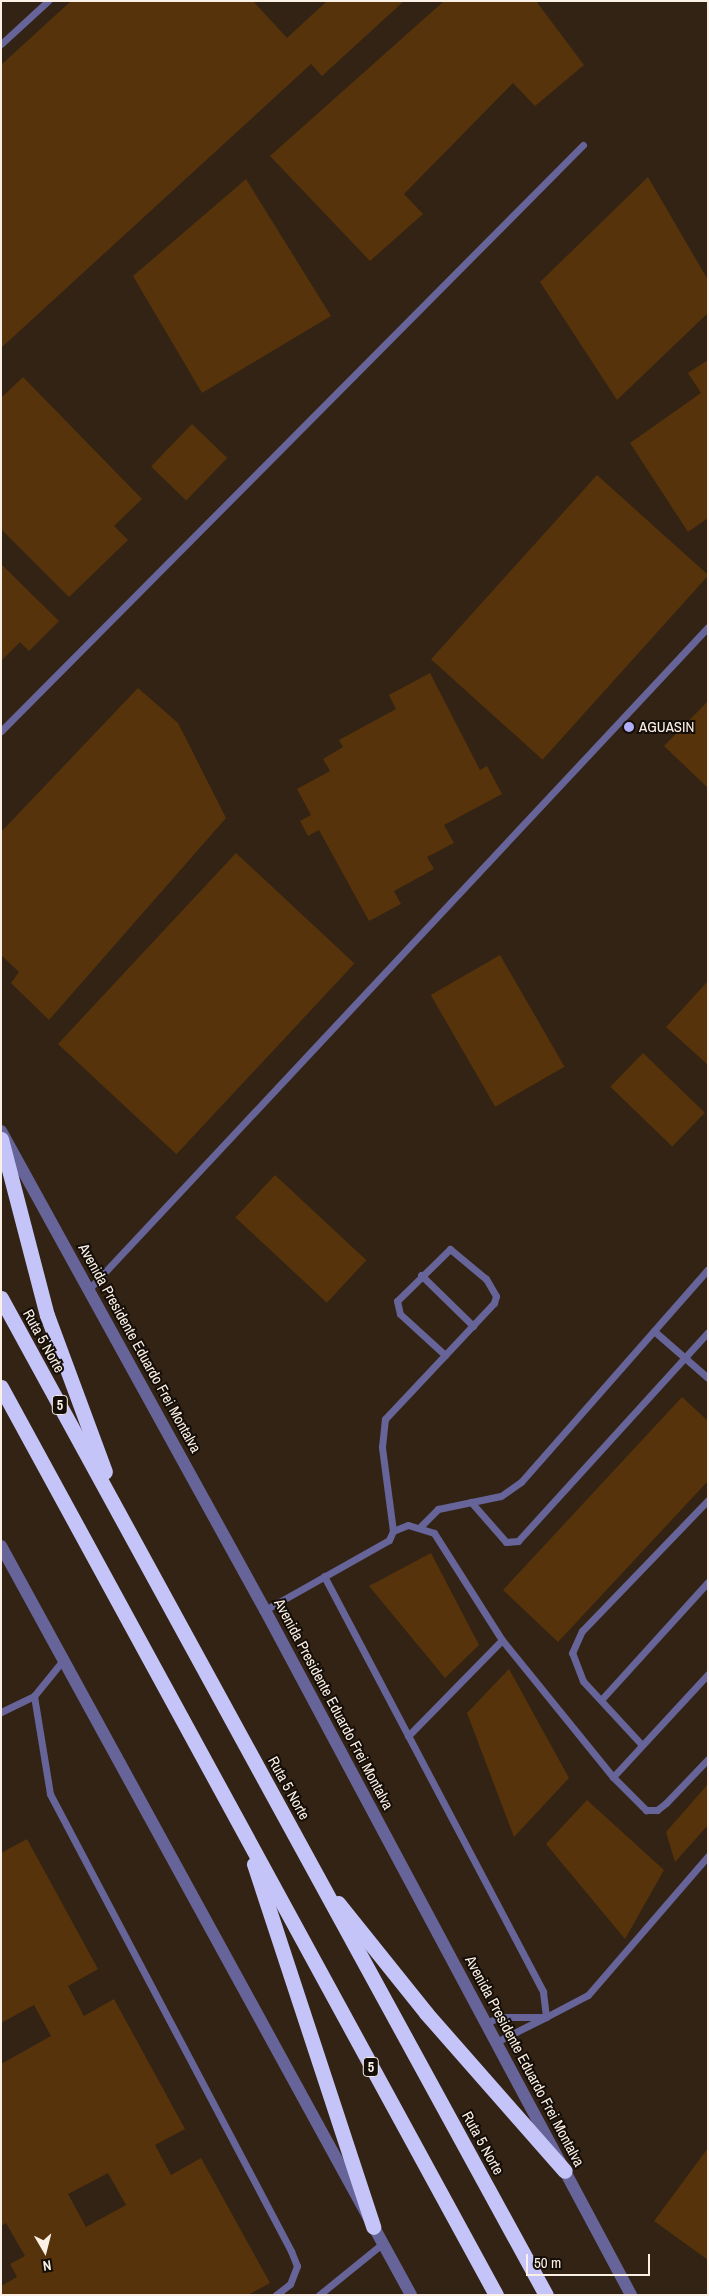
<!DOCTYPE html>
<style>
body{margin:0}
#map{position:relative;width:709px;height:2296px;overflow:hidden;background:#322314;font-family:"Archivo Narrow",sans-serif}
div>[style]{position:absolute}
.building>*{inset:0;background:#56330b;transform-origin:0 0}
.service>*{height:7px;margin:-3.5px;padding:0 3.5px;transform-origin:3.5px;border-radius:3.5px;background:#666498}
.tertiary>*{height:12px;margin:-6px;padding:0 6px;transform-origin:6px;border-radius:6px;background:#666498}
.motorway>*{height:15px;margin:-7.5px;padding:0 7.5px;transform-origin:7.5px;border-radius:7.5px;background:#c5c4f8}
.dots>*{width:14px;height:14px;translate:-50% -50%;box-sizing:border-box;border:2px solid #150e08;border-radius:50%}
span{translate:-50% -50%;white-space:nowrap;text-align:center;line-height:1.15;-webkit-text-stroke:4px #150e08;paint-order:stroke}
.shield-label span{padding:1px 4px;background:#150e08;border:1px solid;border-radius:4px;-webkit-text-stroke-width:0}
.shield-label{font-size:14px;color:#faf0e6;font-weight:700}
.poi-label{font-size:15px;color:#faf0e6}
.left{translate:0 -50%;text-align:left}
.street-label{font-size:15px;color:#faf0e6}
.frame{position:absolute;inset:0;border:2px solid #faf0e6;pointer-events:none}
.north{position:absolute;left:20px;top:2226px;width:50px;height:50px;-webkit-text-stroke:4px #150e08;paint-order:stroke;rotate:172deg;font-size:14px;font-weight:700;line-height:20px;text-align:center;color:#faf0e6}
.north::after{content:'';display:block;margin:auto;width:18px;height:22px;background:#faf0e6;clip-path:polygon(50% 0,100% 100%,50% 72%,0 100%)}
.scale{position:absolute;left:526px;top:2254px;width:124px;height:22px;box-sizing:border-box;border:2px solid #faf0e6;border-top:0;padding-left:6px;font-size:15px;line-height:18px;white-space:nowrap;color:#faf0e6;-webkit-text-stroke:4px #150e08;paint-order:stroke}
</style>
<div id="map">
<div class="building">
<i style="clip-path:polygon(71px 1px,253px 1px,287px 38px,327px 1px,404px 1px,322px 76px,311px 64px,1px 348px,1px 65px)"></i>
<i style="clip-path:polygon(444px 1px,536px 1px,584px 65px,535px 106px,513px 83px,404px 194px,423px 214px,370px 261px,270px 156px)"></i>
<i style="clip-path:polygon(648px 177px,708px 280px,708px 313px,617px 400px,540px 282px)"></i>
<i style="clip-path:polygon(246px 179px,331px 316px,202px 393px,133px 276px)"></i>
<i style="clip-path:polygon(708px 360px,708px 518px,688px 532px,630px 443px,701px 393px,688px 373px)"></i>
<i style="clip-path:polygon(23px 377px,142px 499px,114px 526px,128px 540px,69px 597px,1px 529px,1px 398px)"></i>
<i style="left:192px;top:424px;width:49px;height:59px;rotate:44deg"></i>
<i style="left:597px;top:475px;width:150px;height:248px;rotate:42deg"></i>
<i style="clip-path:polygon(1px 564px,59px 621px,29px 651px,20px 642px,1px 661px)"></i>
<i style="clip-path:polygon(430px 673px,480px 770px,487px 766px,502px 794px,444px 825px,454px 843px,427px 857px,434px 869px,394px 891px,401px 904px,369px 921px,319px 830px,308px 836px,300px 821px,311px 815px,297px 789px,330px 771px,323px 759px,343px 747px,339px 740px,396px 709px,389px 695px)"></i>
<i style="clip-path:polygon(138px 688px,178px 723px,226px 818px,49px 1020px,11px 983px,19px 972px,1px 955px,1px 832px)"></i>
<i style="clip-path:polygon(708px 701px,708px 788px,664px 746px)"></i>
<i style="left:236px;top:853px;width:162px;height:261px;rotate:43deg"></i>
<i style="left:500px;top:955px;width:129px;height:80px;rotate:60deg"></i>
<i style="clip-path:polygon(708px 981px,708px 1065px,666px 1027px)"></i>
<i style="left:643px;top:1053px;width:86px;height:47px;rotate:44deg"></i>
<i style="left:275px;top:1175px;width:125px;height:58px;rotate:43deg"></i>
<i style="clip-path:polygon(682px 1397px,708px 1421px,708px 1481px,558px 1642px,503px 1590px)"></i>
<i style="clip-path:polygon(431px 1553px,479px 1645px,445px 1678px,369px 1586px)"></i>
<i style="clip-path:polygon(509px 1669px,569px 1778px,514px 1837px,467px 1713px)"></i>
<i style="clip-path:polygon(708px 1784px,708px 1825px,675px 1862px,666px 1832px)"></i>
<i style="clip-path:polygon(587px 1800px,664px 1870px,625px 1939px,546px 1844px)"></i>
<i style="clip-path:polygon(evenodd,27px 1839px,98px 1969px,68px 1986px,84px 2016px,114px 1999px,185px 2129px,155px 2145px,171px 2175px,201px 2158px,270px 2283px,248px 2295px,1px 2295px,1px 2286px,17px 2277px,10px 2264px,25px 2256px,6px 2223px,1px 2226px,1px 2064px,51px 2036px,34px 2005px,1px 2023px,1px 1853px,27px 1839px,108px 2173px,126px 2205px,86px 2227px,68px 2194px,108px 2173px)"></i>
<i style="clip-path:polygon(708px 2148px,708px 2260px,654px 2221px)"></i>
</div>
<div class="service">
<i style="left:1px;top:44px;width:64px;rotate:-42.5deg"></i>
<i style="left:1px;top:731px;width:826px;rotate:-45.2deg"></i>
<i style="left:421px;top:1275px;width:73px;rotate:44.4deg"></i>
<i style="left:89px;top:1289px;width:906px;rotate:-46.92deg"></i>
<i style="left:654px;top:1331px;width:72px;rotate:41deg"></i>
<i style="left:471px;top:1502px;width:53px;rotate:48.8deg"></i>
<i style="left:506px;top:1542px;width:12px;rotate:-5deg"></i>
<i style="left:518px;top:1541px;width:282px;rotate:-47.7deg"></i>
<i style="left:421px;top:1526px;width:24px;rotate:-45deg"></i>
<i style="left:438px;top:1509px;width:64px;rotate:-11.7deg"></i>
<i style="left:501px;top:1496px;width:24px;rotate:-35deg"></i>
<i style="left:521px;top:1482px;width:283px;rotate:-48.7deg"></i>
<i style="left:393px;top:1531px;width:16px;rotate:-22deg"></i>
<i style="left:408px;top:1525px;width:27px;rotate:17deg"></i>
<i style="left:434px;top:1533px;width:127px;rotate:57.6deg"></i>
<i style="left:502px;top:1640px;width:176px;rotate:51deg"></i>
<i style="left:613px;top:1777px;width:47px;rotate:45deg"></i>
<i style="left:646px;top:1810px;width:11px"></i>
<i style="left:657px;top:1810px;width:11px;rotate:-38deg"></i>
<i style="left:666px;top:1803px;width:61px;rotate:-46.3deg"></i>
<i style="left:324px;top:1576px;width:470px;rotate:62.2deg"></i>
<i style="left:543px;top:1992px;width:25px;rotate:83deg"></i>
<i style="left:546px;top:2017px;width:56px;rotate:153.4deg"></i>
<i style="left:265px;top:1610px;width:142px;rotate:-29.4deg"></i>
<i style="left:389px;top:1540px;width:10px;rotate:-66deg"></i>
<i style="left:393px;top:1531px;width:85px;rotate:-97.5deg"></i>
<i style="left:382px;top:1447px;width:28px;rotate:-84deg"></i>
<i style="left:385px;top:1419px;width:159px;rotate:-46.8deg"></i>
<i style="left:494px;top:1303px;width:7px;rotate:-74deg"></i>
<i style="left:496px;top:1296px;width:20px;rotate:-120deg"></i>
<i style="left:486px;top:1279px;width:47px;rotate:-140.2deg"></i>
<i style="left:450px;top:1249px;width:74px;rotate:135.5deg"></i>
<i style="left:397px;top:1301px;width:13px;rotate:77deg"></i>
<i style="left:400px;top:1314px;width:61px;rotate:42.3deg"></i>
<i style="left:34px;top:1696px;width:99px;rotate:80.7deg"></i>
<i style="left:50px;top:1794px;width:517px;rotate:62.19deg"></i>
<i style="left:291px;top:2251px;width:16px;rotate:68deg"></i>
<i style="left:297px;top:2266px;width:19px;rotate:111deg"></i>
<i style="left:290px;top:2284px;width:18px;rotate:142deg"></i>
<i style="left:601px;top:1700px;width:159px;rotate:-47.8deg"></i>
<i style="left:1px;top:1712px;width:37px;rotate:-26deg"></i>
<i style="left:34px;top:1696px;width:48px;rotate:-51deg"></i>
<i style="left:408px;top:1736px;width:134px;rotate:-45.6deg"></i>
<i style="left:642px;top:1745px;width:87px;rotate:-132.7deg"></i>
<i style="left:583px;top:1681px;width:30px;rotate:-111deg"></i>
<i style="left:572px;top:1653px;width:24px;rotate:-66deg"></i>
<i style="left:582px;top:1631px;width:182px;rotate:-46.1deg"></i>
<i style="left:613px;top:1777px;width:140px;rotate:-47.3deg"></i>
<i style="left:486px;top:2023px;width:15px;rotate:-23deg"></i>
<i style="left:500px;top:2017px;width:46px"></i>
<i style="left:546px;top:2017px;width:47px;rotate:-27.6deg"></i>
<i style="left:588px;top:1995px;width:184px;rotate:-49.2deg"></i>
<i style="left:319px;top:2295px;width:81px;rotate:-39deg"></i>
</div>
<div class="tertiary">
<i style="left:1px;top:1131px;width:547px;rotate:61.14deg"></i>
<i style="left:265px;top:1610px;width:777px;rotate:61.88deg"></i>
<i style="left:1px;top:1546px;width:854px;rotate:61.3deg"></i>
</div>
<div class="motorway">
<i style="left:1px;top:1139px;width:182px;rotate:75.4deg"></i>
<i style="left:47px;top:1315px;width:167px;rotate:69.7deg"></i>
<i style="left:1px;top:1298px;width:1136px;rotate:61.34deg"></i>
<i style="left:1px;top:1387px;width:1034px;rotate:61.4deg"></i>
<i style="left:254px;top:1864px;width:382px;rotate:71.8deg"></i>
<i style="left:338px;top:1903px;width:141px;rotate:51.3deg"></i>
<i style="left:426px;top:2013px;width:210px;rotate:48.7deg"></i>
</div>
<div class="dots">
<i style="left:629px;top:727px;background:#b0aefa"></i>
</div>
<div class="shield-label">
<span style="left:60px;top:1405px">5</span>
<span style="left:371px;top:2067px">5</span>
</div>
<div class="poi-label">
<span class="left" style="left:639px;top:727px">AGUASIN</span>
</div>
<div class="street-label">
<span style="left:44px;top:1341px;rotate:61deg">Ruta 5 Norte</span>
<span style="left:140px;top:1348px;rotate:61deg">Avenida Presidente Eduardo Frei Montalva</span>
<span style="left:334px;top:1704px;rotate:62deg">Avenida Presidente Eduardo Frei Montalva</span>
<span style="left:289px;top:1788px;rotate:61deg">Ruta 5 Norte</span>
<span style="left:525px;top:2061px;rotate:62deg">Avenida Presidente Eduardo Frei Montalva</span>
<span style="left:483px;top:2143px;rotate:61deg">Ruta 5 Norte</span>
</div>
<div class="frame"></div>
<div class="north">N</div>
<div class="scale">50 m</div>
</div>
